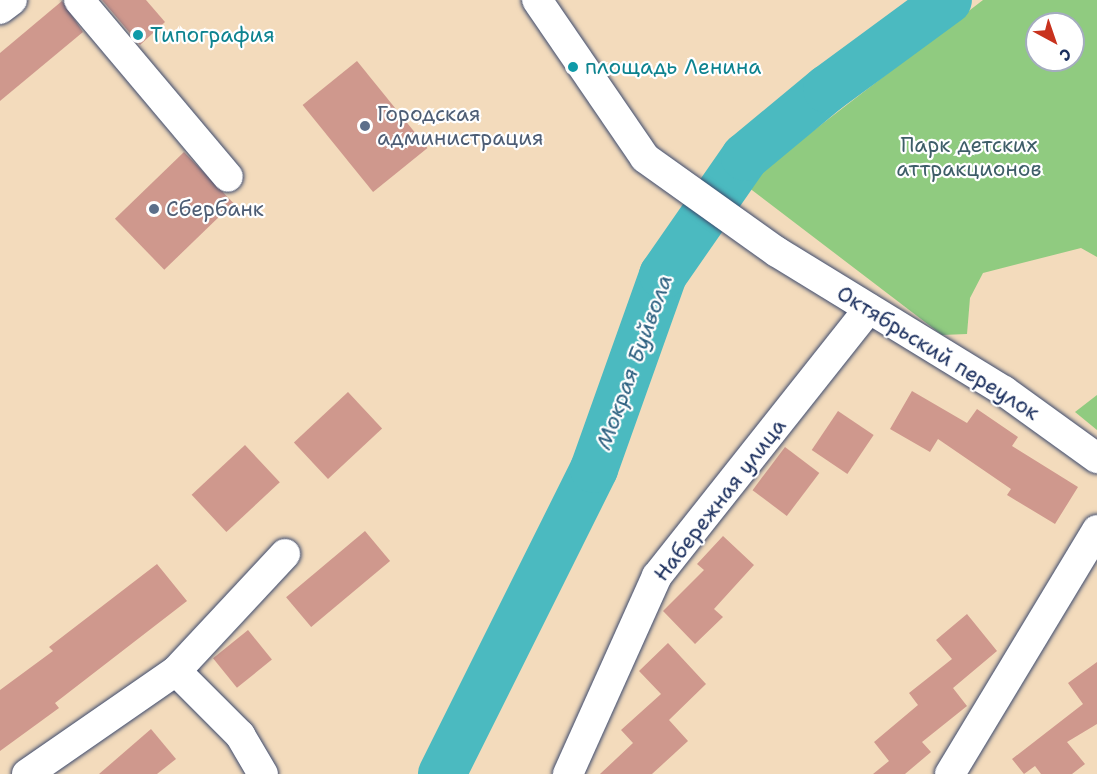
<!DOCTYPE html>
<meta charset="utf-8">
<style>
body{margin:0}
#map{position:relative;width:1097px;height:774px;overflow:hidden;background:#f3dbbc;font-family:"Shantell Sans",sans-serif}
div>[style]{position:absolute}
.green>*{inset:0;background:#90cb80}
.river>*{height:48px;margin:-24px;padding:0 24px;transform-origin:24px;border-radius:24px;background:#4bbac0}
.building>*{inset:0;background:#cf988d;transform-origin:0 0}
.roads{filter:drop-shadow(0 0 2px #3b496c) drop-shadow(0 0 2px #3b496c)}
.minor>*{height:30px;margin:-15px;padding:0 15px;transform-origin:15px;border-radius:15px;background:#fff}
.dots>*{width:16px;height:16px;translate:-50% -50%;box-sizing:border-box;border:3px solid #fff;border-radius:50%}
span{translate:-50% -50%;white-space:nowrap;text-align:center;line-height:1.15;-webkit-text-stroke:4.5px #fff;paint-order:stroke}
.culture-label{font-size:21px;color:#0d838f}
.left{translate:0 -50%;text-align:left}
.service-label{font-size:21px;color:#4e5e75}
.park-label{font-size:21px;color:#3e5e68}
.street-label{font-size:21px;color:#1b2f5e}
.water-label{font-size:22px;color:#2c6080;font-style:italic}
.north{position:absolute;left:1025px;top:12px;width:60px;height:60px;box-sizing:border-box;background:#fff;border:2px solid #a4acbf;border-radius:50%;rotate:140deg;font-size:16px;font-weight:700;line-height:24px;text-align:center;color:#1b2f5e}
.north::after{content:'';display:block;margin:auto;width:21px;height:27px;background:#c8321e;clip-path:polygon(50% 0,100% 100%,50% 72%,0 100%)}
</style>
<div id="map">
<div class="green">
<i style="clip-path:polygon(evenodd,983px 0,1097px 0,1097px 257px,1081px 248px,983px 273px,970px 298px,967px 334px,942px 335px,744px 184px,983px 0,1037px 24px,1073px 24px,1073px 60px,1037px 60px,1037px 24px)"></i>
<i style="clip-path:polygon(1097px 395px,1097px 430px,1075px 412px)"></i>
</div>
<div class="river">
<i style="left:442px;top:774px;width:341px;rotate:-63.5deg"></i>
<i style="left:594px;top:469px;width:206px;rotate:-70.4deg"></i>
<i style="left:663px;top:275px;width:144px;rotate:-55.2deg"></i>
<i style="left:745px;top:157px;width:107px;rotate:-39.7deg"></i>
<i style="left:827px;top:89px;width:150px;rotate:-36.3deg"></i>
</div>
<div class="building">
<i style="clip-path:polygon(102px 0,146px 0,165px 22px,140px 45px)"></i>
<i style="clip-path:polygon(62px 1px,83px 32px,0 101px,0 53px)"></i>
<i style="left:357px;top:61px;width:112px;height:70px;rotate:51deg"></i>
<i style="left:184px;top:152px;width:71px;height:96px;rotate:46deg"></i>
<i style="clip-path:polygon(912px 391px,967px 423px,977px 409px,1018px 437px,1012px 446px,1078px 487px,1055px 524px,1007px 495px,1011px 489px,938px 439px,930px 452px,890px 429px)"></i>
<i style="left:348px;top:392px;width:50px;height:74px;rotate:47deg"></i>
<i style="left:838px;top:411px;width:43px;height:47px;rotate:34deg"></i>
<i style="left:245px;top:445px;width:51px;height:73px;rotate:47deg"></i>
<i style="left:785px;top:447px;width:43px;height:54px;rotate:37deg"></i>
<i style="left:365px;top:531px;width:39px;height:103px;rotate:50deg"></i>
<i style="clip-path:polygon(723px 536px,754px 565px,714px 609px,723px 617px,695px 644px,663px 611px,704px 570px,697px 564px)"></i>
<i style="clip-path:polygon(157px 564px,187px 601px,55px 703px,59px 708px,0 751px,0 690px,53px 651px,49px 647px)"></i>
<i style="clip-path:polygon(967px 614px,997px 651px,953px 688px,967px 706px,922px 742px,931px 752px,905px 774px,873px 774px,889px 761px,874px 742px,918px 705px,909px 693px,952px 659px,936px 640px)"></i>
<i style="left:248px;top:630px;width:38px;height:45px;rotate:51deg"></i>
<i style="clip-path:polygon(668px 643px,706px 684px,669px 720px,688px 741px,652px 774px,600px 774px,633px 743px,621px 730px,661px 694px,639px 671px)"></i>
<i style="clip-path:polygon(1097px 662px,1097px 724px,1067px 742px,1085px 764px,1072px 774px,1041px 774px,1035px 766px,1024px 774px,1012px 759px,1083px 704px,1068px 683px)"></i>
<i style="clip-path:polygon(151px 729px,176px 759px,157px 774px,99px 774px)"></i>
</div>
<div class="roads">
<div class="minor">
<i style="left:79px;top:0;width:231px;rotate:49.9deg"></i>
<i style="left:537px;top:0;width:191px;rotate:55.6deg"></i>
<i style="left:645px;top:158px;width:162px;rotate:35.5deg"></i>
<i style="left:777px;top:252px;width:266px;rotate:31.5deg"></i>
<i style="left:1004px;top:391px;width:115px;rotate:35.8deg"></i>
<i style="left:0;top:9px;width:15px;rotate:-37deg"></i>
<i style="left:176px;top:671px;width:91px;rotate:45deg"></i>
<i style="left:240px;top:735px;width:45px;rotate:59.5deg"></i>
<i style="left:27px;top:774px;width:181px;rotate:-34.7deg"></i>
<i style="left:176px;top:671px;width:160px;rotate:-47deg"></i>
<i style="left:568px;top:774px;width:217px;rotate:-65.8deg"></i>
<i style="left:657px;top:576px;width:341px;rotate:-51.6deg"></i>
<i style="left:950px;top:774px;width:285px;rotate:-58.9deg"></i>
</div>
</div>
<div class="dots">
<i style="left:138px;top:35px;background:#0f9aa8"></i>
<i style="left:573px;top:67px;background:#0f9aa8"></i>
<i style="left:365px;top:126px;background:#5c6f8a"></i>
<i style="left:154px;top:209px;background:#5c6f8a"></i>
</div>
<div class="culture-label">
<span class="left" style="left:150px;top:35px">Типография</span>
<span class="left" style="left:585px;top:67px">площадь Ленина</span>
</div>
<div class="service-label">
<span class="left" style="left:377px;top:126px">Городская<br>администрация</span>
<span class="left" style="left:166px;top:209px">Сбербанк</span>
</div>
<div class="park-label">
<span style="left:969px;top:157px">Парк детских<br>аттракционов</span>
</div>
<div class="street-label">
<span style="left:938px;top:353px;rotate:32deg">Октябрьский переулок</span>
<span style="left:720px;top:500px;rotate:-52deg">Набережная улица</span>
</div>
<div class="water-label">
<span style="left:634px;top:362px;rotate:-70deg">Мокрая Буйвола</span>
</div>
<div class="north">С</div>
</div>
